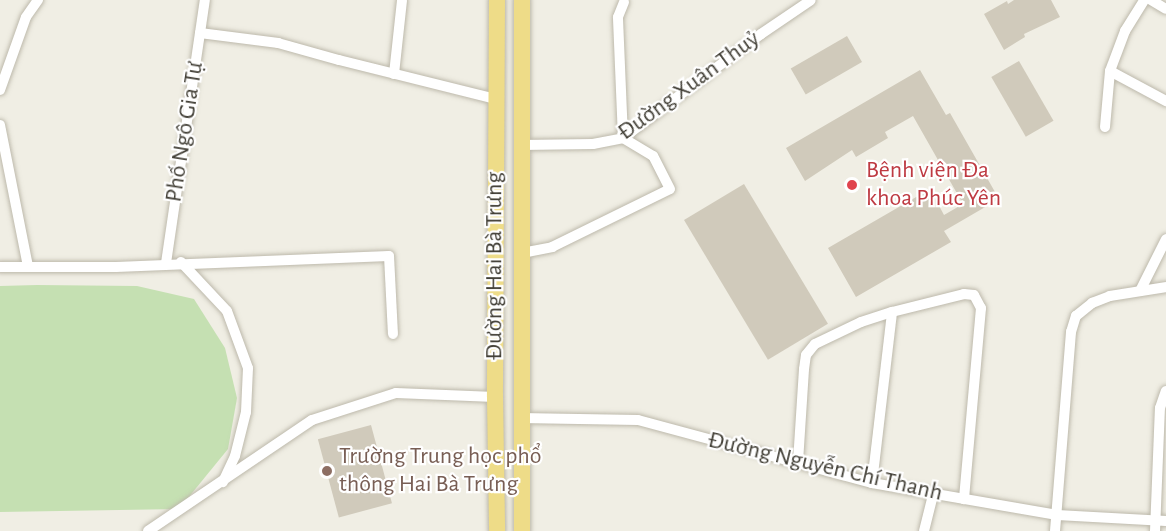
<!DOCTYPE html>
<meta charset="utf-8">
<style>
body{margin:0}
#map{position:relative;width:1166px;height:531px;overflow:hidden;background:#f0eee4;font-family:"Alegreya Sans",sans-serif}
div>[style]{position:absolute}
.green>*{inset:0;background:#c5e0b2}
.building>*{inset:0;background:#d0cabb;transform-origin:0 0}
.roads{filter:drop-shadow(0 0 2px #bdb9ab) drop-shadow(0 0 2px #bdb9ab)}
.minor>*{height:10px;margin:-5px;padding:0 5px;transform-origin:5px;border-radius:5px;background:#fff}
.trunk>*{height:16px;margin:-8px;padding:0 8px;transform-origin:8px;border-radius:8px;background:#eedc88}
.dots>*{width:16px;height:16px;translate:-50% -50%;box-sizing:border-box;border:3px solid #fff;border-radius:50%}
span{translate:-50% -50%;white-space:nowrap;text-align:center;line-height:1.15;-webkit-text-stroke:4.5px #fff;paint-order:stroke}
.street-label{font-size:24px;color:#413e35}
.health-label{font-size:24px;color:#be3a42}
.left{translate:0 -50%;text-align:left}
.education-label{font-size:24px;color:#785e54}
</style>
<div id="map">
<div class="green">
<i style="clip-path:polygon(37px 285px,137px 286px,194px 299px,225px 348px,237px 398px,228px 449px,179px 509px,0 512px,0 286px)"></i>
</div>
<div class="building">
<i style="clip-path:polygon(1014px 0,1051px 0,1060px 17px,1024px 34px,1025px 37px,1004px 50px,984px 14px,1007px 1px,1008px 4px)"></i>
<i style="left:847px;top:36px;width:30px;height:65px;rotate:60deg"></i>
<i style="left:1019px;top:61px;width:69px;height:32px;rotate:60deg"></i>
<i style="clip-path:polygon(920px 70px,946px 115px,950px 113px,999px 199px,944px 231px,951px 242px,856px 297px,828px 248px,930px 189px,944px 215px,963px 204px,913px 116px,885px 132px,888px 138px,856px 157px,852px 150px,805px 181px,786px 148px)"></i>
<i style="left:744px;top:184px;width:163px;height:70px;rotate:59deg"></i>
<i style="left:371px;top:425px;width:81px;height:55px;rotate:75deg"></i>
</div>
<div class="roads">
<div class="minor">
<i style="left:1151px;top:0;width:17px;rotate:31deg"></i>
<i style="left:200px;top:33px;width:79px;rotate:7.3deg"></i>
<i style="left:278px;top:43px;width:63px;rotate:15.6deg"></i>
<i style="left:339px;top:60px;width:162px;rotate:14deg"></i>
<i style="left:1110px;top:71px;width:64px;rotate:28.2deg"></i>
<i style="left:394px;top:74px;width:74px;rotate:-83.8deg"></i>
<i style="left:0;top:90px;width:77px;rotate:-70.4deg"></i>
<i style="left:26px;top:17px;width:21px;rotate:-55deg"></i>
<i style="left:0;top:125px;width:144px;rotate:78.8deg"></i>
<i style="left:1105px;top:127px;width:56px;rotate:-84.9deg"></i>
<i style="left:1110px;top:71px;width:43px;rotate:-69.4deg"></i>
<i style="left:1125px;top:31px;width:36px;rotate:-58deg"></i>
<i style="left:521px;top:145px;width:72px;rotate:-0.8deg"></i>
<i style="left:593px;top:144px;width:31px;rotate:-11deg"></i>
<i style="left:623px;top:138px;width:173px;rotate:-37deg"></i>
<i style="left:761px;top:34px;width:60px;rotate:-34.2deg"></i>
<i style="left:522px;top:253px;width:31px;rotate:-11deg"></i>
<i style="left:552px;top:247px;width:131px;rotate:-26.2deg"></i>
<i style="left:670px;top:189px;width:37px;rotate:-117deg"></i>
<i style="left:653px;top:156px;width:35px;rotate:-149deg"></i>
<i style="left:623px;top:138px;width:121px;rotate:-92.4deg"></i>
<i style="left:618px;top:17px;width:16px;rotate:-68deg"></i>
<i style="left:181px;top:262px;width:67px;rotate:46.8deg"></i>
<i style="left:227px;top:311px;width:61px;rotate:69.8deg"></i>
<i style="left:248px;top:368px;width:44px;rotate:92.6deg"></i>
<i style="left:246px;top:412px;width:45px;rotate:104deg"></i>
<i style="left:235px;top:456px;width:29px;rotate:115deg"></i>
<i style="left:166px;top:263px;width:266px;rotate:-81.6deg"></i>
<i style="left:0;top:267px;width:116px"></i>
<i style="left:116px;top:267px;width:273px;rotate:-2.3deg"></i>
<i style="left:389px;top:256px;width:78px;rotate:87.1deg"></i>
<i style="left:1140px;top:291px;width:58px;rotate:-63.4deg"></i>
<i style="left:520px;top:418px;width:118px;rotate:1deg"></i>
<i style="left:638px;top:420px;width:242px;rotate:15.1deg"></i>
<i style="left:872px;top:483px;width:188px;rotate:9.8deg"></i>
<i style="left:1057px;top:515px;width:109px;rotate:3.2deg"></i>
<i style="left:798px;top:462px;width:93px;rotate:-86.3deg"></i>
<i style="left:804px;top:369px;width:14px;rotate:-82deg"></i>
<i style="left:806px;top:355px;width:14px;rotate:-51deg"></i>
<i style="left:815px;top:344px;width:51px;rotate:-25.6deg"></i>
<i style="left:861px;top:322px;width:33px;rotate:-18deg"></i>
<i style="left:892px;top:312px;width:74px;rotate:-14deg"></i>
<i style="left:964px;top:294px;width:10px;rotate:6deg"></i>
<i style="left:974px;top:295px;width:15px;rotate:62deg"></i>
<i style="left:981px;top:308px;width:192px;rotate:95.1deg"></i>
<i style="left:872px;top:483px;width:172px;rotate:-83.3deg"></i>
<i style="left:148px;top:531px;width:198px;rotate:-34.1deg"></i>
<i style="left:312px;top:420px;width:88px;rotate:-17.8deg"></i>
<i style="left:396px;top:393px;width:99px;rotate:2.3deg"></i>
<i style="left:924px;top:531px;width:38px;rotate:-76deg"></i>
<i style="left:1055px;top:531px;width:200px;rotate:-85.4deg"></i>
<i style="left:1071px;top:332px;width:17px;rotate:-73deg"></i>
<i style="left:1076px;top:316px;width:21px;rotate:-39deg"></i>
<i style="left:1092px;top:303px;width:19px;rotate:-21deg"></i>
<i style="left:1110px;top:296px;width:57px;rotate:-9.1deg"></i>
<i style="left:1155px;top:531px;width:123px;rotate:-87.7deg"></i>
<i style="left:1160px;top:408px;width:18px;rotate:-71deg"></i>
</div>
<div class="trunk">
<i style="left:497px;top:0;width:397px;rotate:90.3deg"></i>
<i style="left:495px;top:397px;width:134px;rotate:89.1deg"></i>
<i style="left:522px;top:0;width:531px;rotate:90deg"></i>
</div>
</div>
<div class="dots">
<i style="left:852px;top:185px;background:#e0444e"></i>
<i style="left:327px;top:471px;background:#8d6e63"></i>
</div>
<div class="street-label">
<span style="left:689px;top:86px;rotate:-36deg">Đường Xuân Thuỷ</span>
<span style="left:185px;top:132px;rotate:-81deg">Phố Ngô Gia Tự</span>
<span style="left:495px;top:266px;rotate:-90deg">Đường Hai Bà Trưng</span>
<span style="left:825px;top:467px;rotate:13deg">Đường Nguyễn Chí Thanh</span>
</div>
<div class="health-label">
<span class="left" style="left:866px;top:185px">Bệnh viện Đa<br>khoa Phúc Yên</span>
</div>
<div class="education-label">
<span class="left" style="left:339px;top:471px">Trường Trung học phổ<br>thông Hai Bà Trưng</span>
</div>
</div>
